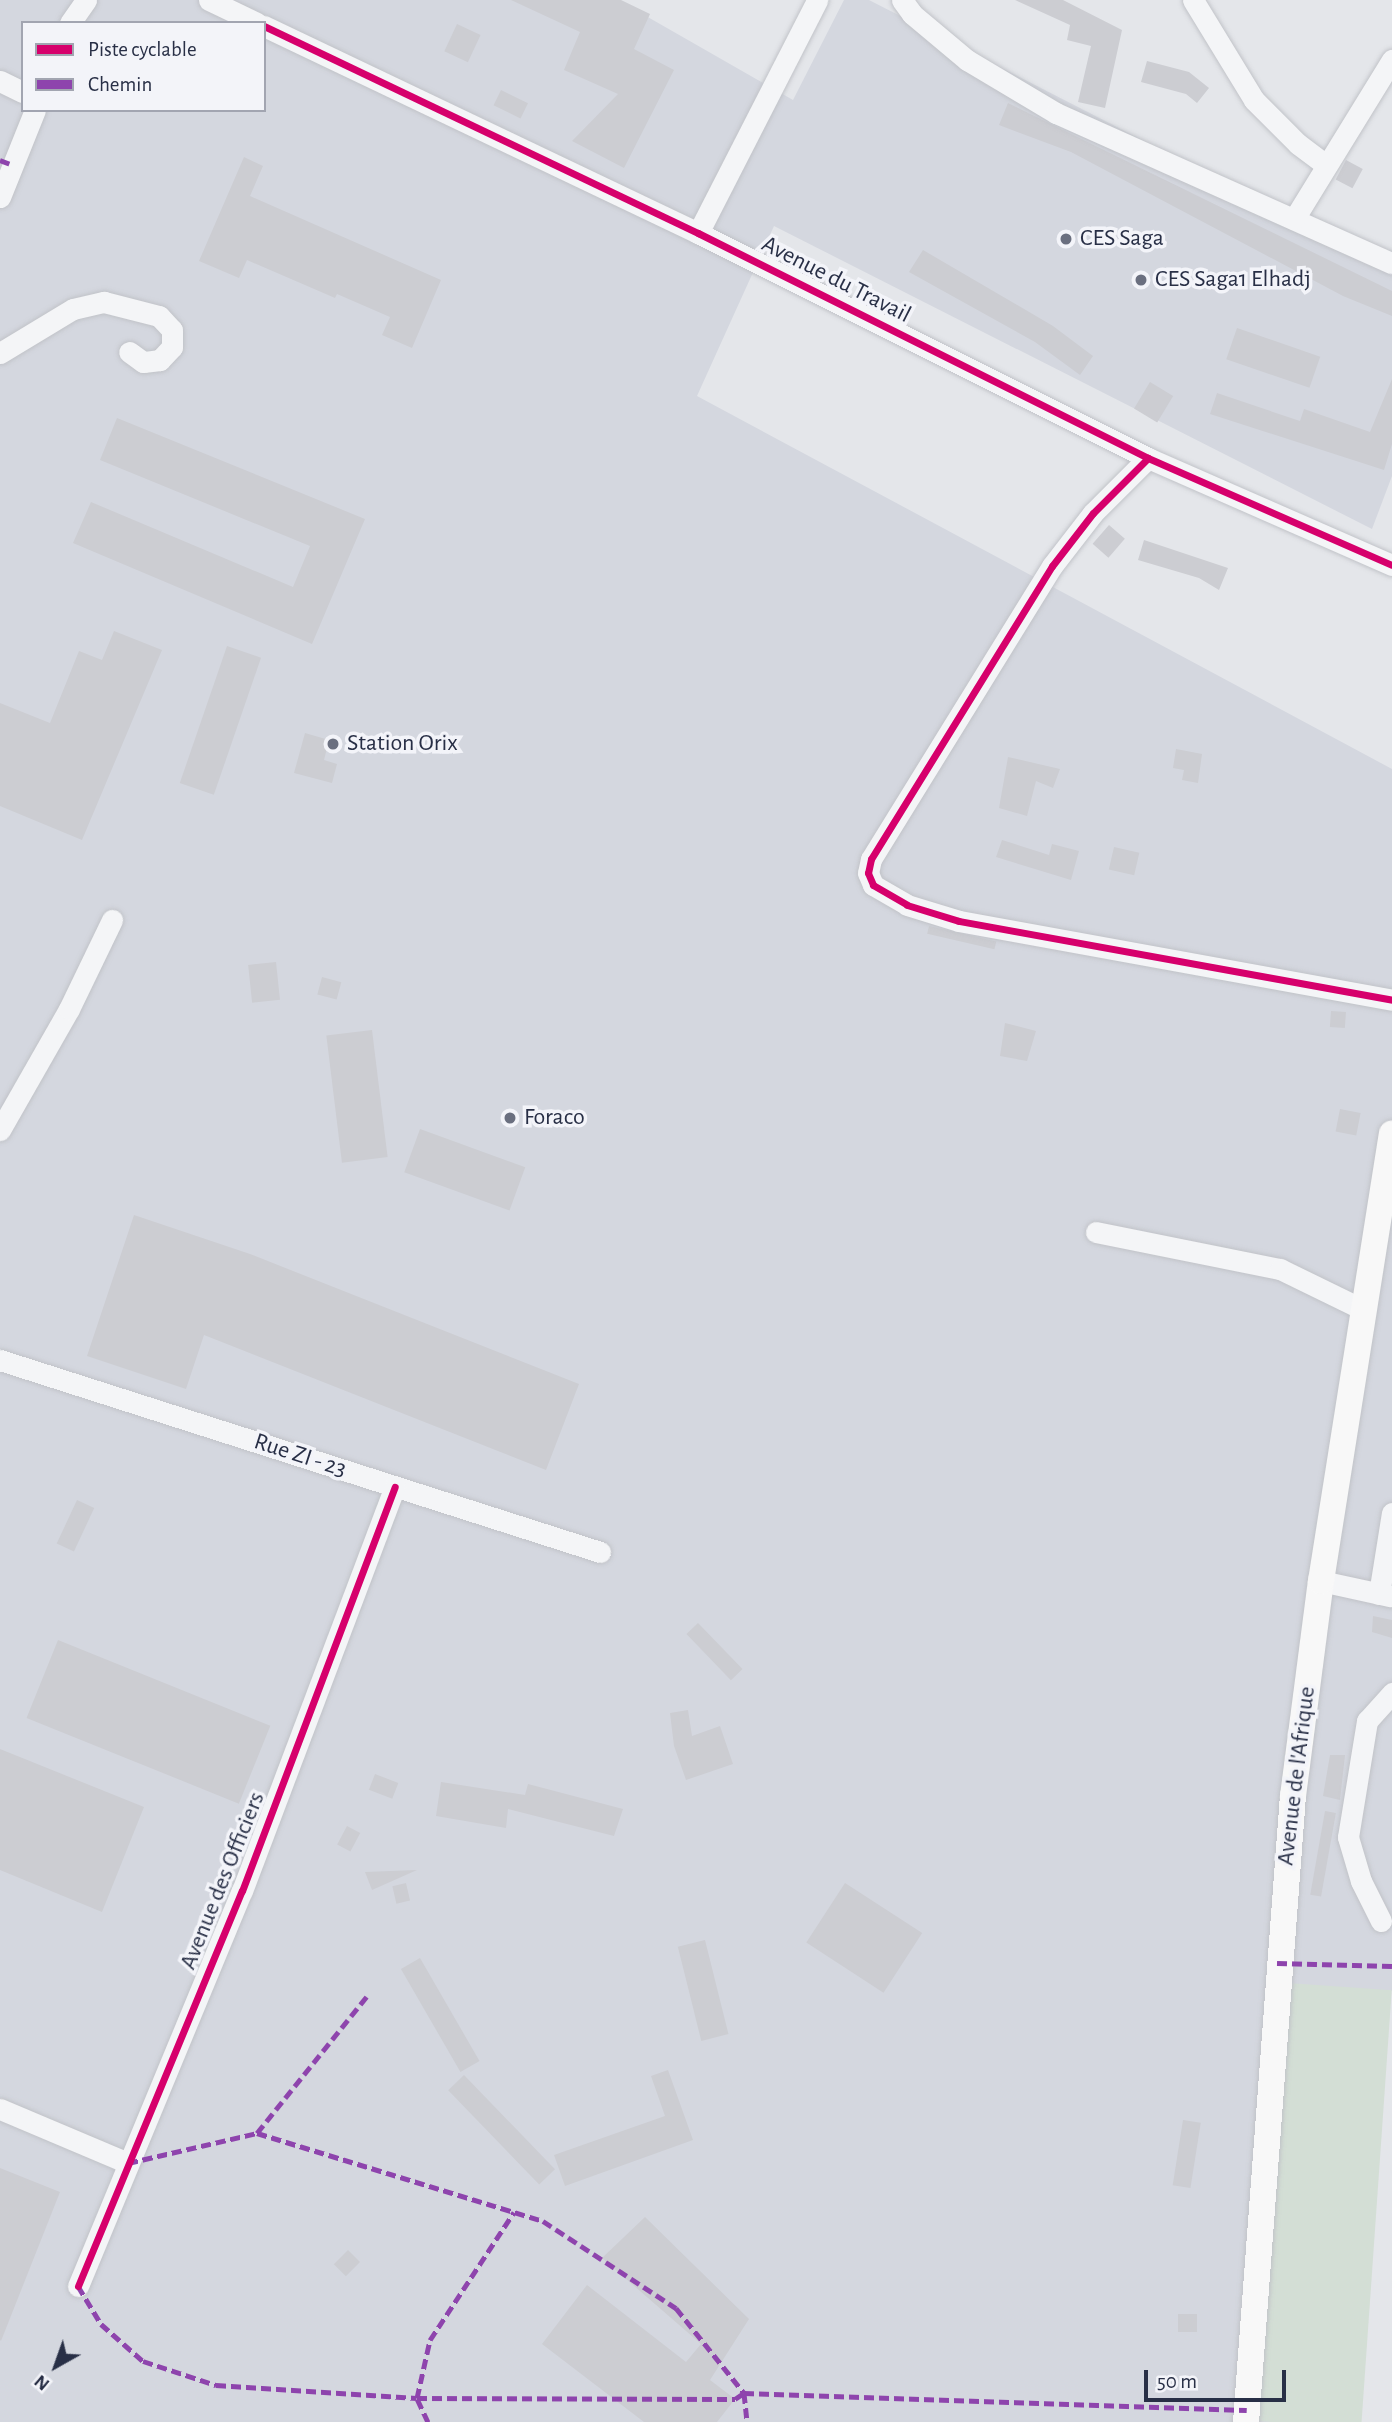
<!DOCTYPE html>
<style>
body{margin:0}
#map{position:relative;width:1392px;height:2422px;overflow:hidden;background:#e4e6ea;font-family:"Alegreya Sans",sans-serif}
div>[style]{position:absolute}
.built>*{inset:0;background:#d4d7df}
.green>*{inset:0;background:#d3ded5;transform-origin:0 0}
.building>*{inset:0;background:#cccdd2;transform-origin:0 0}
.roads{filter:drop-shadow(0 0 2px #c1c3c8) drop-shadow(0 0 2px #c1c3c8)}
.minor>*{height:21px;margin:-10.5px;padding:0 10.5px;transform-origin:10.5px;border-radius:10.5px;background:#f4f5f7}
.major>*{height:26px;margin:-13px;padding:0 13px;transform-origin:13px;border-radius:13px;background:#f8f8f8}
.quiet>*{height:5px;margin-top:-2.5px;transform-origin:0;background:repeating-linear-gradient(90deg,#8e44ad 0 10px,transparent 0 15px)}
.cycleway>*{height:7px;margin:-3.5px;padding:0 3.5px;transform-origin:3.5px;border-radius:3.5px;background:#d6006c}
.dots>*{width:19px;height:19px;translate:-50% -50%;box-sizing:border-box;border:4px solid #f3f4f9;border-radius:50%}
span{translate:-50% -50%;white-space:nowrap;text-align:center;line-height:1.15;-webkit-text-stroke:7px #f3f4f9;paint-order:stroke}
.poi-label{font-size:24px;color:#282f46}
.left{translate:0 -50%;text-align:left}
.street-label{font-size:24px;color:#282f46}
.legend{position:absolute;left:21px;top:21px;width:245px;height:91px;box-sizing:border-box;background:#f3f4f9;border:2px solid #a2a5b1;margin:0;padding:9px 12px;list-style:none;font-size:21px;color:#282f46}
.legend li{display:flex;align-items:center;gap:14px;height:35px}
.legend b{width:35px;border:2px solid #a2a5b1}
.north{position:absolute;left:21px;top:2331px;width:70px;height:70px;-webkit-text-stroke:5px #f3f4f9;paint-order:stroke;rotate:220deg;font-size:19px;font-weight:700;line-height:28px;text-align:center;color:#282f46}
.north::after{content:'';display:block;margin:auto;width:24px;height:32px;background:#282f46;clip-path:polygon(50% 0,100% 100%,50% 72%,0 100%)}
.scale{position:absolute;left:1144px;top:2370px;width:142px;height:32px;box-sizing:border-box;border:4px solid #282f46;border-top:0;padding-left:9px;font-size:21px;line-height:24px;white-space:nowrap;color:#282f46;-webkit-text-stroke:5px #f3f4f9;paint-order:stroke}
</style>
<div id="map">
<div class="built">
<i style="clip-path:polygon(evenodd,0 0,618px 0,793px 100px,844px 0,869px 0,1392px 268px,1392px 476px,1372px 529px,774px 226px,697px 396px,1392px 769px,1392px 1991px,1288px 1984px,1280px 2422px,0 2422px,0 0,23px 23px,264px 23px,264px 110px,23px 110px,23px 23px)"></i>
</div>
<div class="green">
<i style="left:1288px;top:1983px;width:104px;height:439px;rotate:4deg"></i>
</div>
<div class="building">
<i style="clip-path:polygon(511px 0,621px 0,650px 14px,634px 49px,674px 70px,624px 168px,572px 141px,618px 94px,564px 70px,580px 32px)"></i>
<i style="clip-path:polygon(1015px 0,1063px 0,1122px 30px,1105px 108px,1078px 102px,1091px 46px,1067px 40px,1070px 25px)"></i>
<i style="left:457px;top:24px;width:26px;height:30px;rotate:25deg"></i>
<i style="clip-path:polygon(1147px 61px,1189px 72px,1209px 88px,1197px 103px,1186px 94px,1141px 82px)"></i>
<i style="left:501px;top:90px;width:30px;height:17px;rotate:26deg"></i>
<i style="clip-path:polygon(1008px 103px,1392px 291px,1392px 316px,1343px 296px,1071px 152px,999px 125px)"></i>
<i style="clip-path:polygon(244px 157px,263px 166px,250px 196px,441px 280px,412px 348px,382px 335px,390px 317px,337px 294px,335px 298px,247px 260px,239px 278px,199px 261px)"></i>
<i style="left:1346px;top:160px;width:19px;height:22px;rotate:28deg"></i>
<i style="clip-path:polygon(923px 250px,1053px 326px,1093px 356px,1080px 375px,1035px 342px,909px 272px)"></i>
<i style="left:1237px;top:328px;width:88px;height:33px;rotate:19deg"></i>
<i style="clip-path:polygon(1392px 379px,1392px 444px,1384px 470px,1210px 414px,1217px 393px,1300px 421px,1304px 409px,1370px 432px)"></i>
<i style="left:1150px;top:382px;width:27px;height:31px;rotate:31deg"></i>
<i style="clip-path:polygon(117px 418px,365px 519px,312px 644px,73px 543px,91px 502px,293px 587px,310px 546px,100px 460px)"></i>
<i style="left:1109px;top:525px;width:21px;height:25px;rotate:41deg"></i>
<i style="clip-path:polygon(1144px 540px,1228px 568px,1219px 590px,1199px 578px,1138px 560px)"></i>
<i style="clip-path:polygon(114px 631px,162px 650px,82px 840px,0 806px,0 703px,50px 723px,79px 651px,102px 660px)"></i>
<i style="left:227px;top:646px;width:36px;height:145px;rotate:19deg"></i>
<i style="clip-path:polygon(305px 733px,329px 740px,324px 760px,337px 764px,332px 783px,294px 773px)"></i>
<i style="clip-path:polygon(1176px 749px,1202px 754px,1198px 783px,1182px 780px,1184px 770px,1173px 768px)"></i>
<i style="clip-path:polygon(1008px 757px,1060px 769px,1053px 788px,1036px 781px,1027px 816px,999px 808px)"></i>
<i style="clip-path:polygon(1002px 840px,1049px 855px,1052px 844px,1079px 851px,1071px 880px,996px 857px)"></i>
<i style="left:1114px;top:847px;width:26px;height:23px;rotate:13deg"></i>
<i style="left:929px;top:926px;width:69px;height:8px;rotate:13deg"></i>
<i style="left:276px;top:962px;width:38px;height:28px;rotate:84deg"></i>
<i style="left:322px;top:977px;width:20px;height:18px;rotate:15deg"></i>
<i style="left:1331px;top:1011px;width:15px;height:16px;rotate:4deg"></i>
<i style="clip-path:polygon(1005px 1023px,1036px 1031px,1027px 1061px,1000px 1056px)"></i>
<i style="left:372px;top:1030px;width:128px;height:46px;rotate:83deg"></i>
<i style="left:1340px;top:1109px;width:21px;height:23px;rotate:11deg"></i>
<i style="left:420px;top:1129px;width:112px;height:46px;rotate:20deg"></i>
<i style="clip-path:polygon(134px 1215px,250px 1254px,579px 1384px,546px 1470px,204px 1335px,186px 1389px,87px 1356px)"></i>
<i style="left:77px;top:1500px;width:19px;height:48px;rotate:25deg"></i>
<i style="clip-path:polygon(1373px 1616px,1392px 1620px,1392px 1638px,1372px 1632px)"></i>
<i style="left:698px;top:1623px;width:64px;height:16px;rotate:46deg"></i>
<i style="left:58px;top:1640px;width:229px;height:84px;rotate:22deg"></i>
<i style="clip-path:polygon(688px 1710px,692px 1736px,720px 1726px,733px 1764px,686px 1780px,674px 1746px,670px 1713px)"></i>
<i style="clip-path:polygon(0 1749px,144px 1807px,102px 1912px,0 1870px)"></i>
<i style="clip-path:polygon(1330px 1755px,1345px 1755px,1340px 1800px,1323px 1796px)"></i>
<i style="left:375px;top:1774px;width:25px;height:17px;rotate:21deg"></i>
<i style="clip-path:polygon(441px 1782px,525px 1795px,528px 1784px,623px 1809px,614px 1836px,508px 1809px,506px 1828px,436px 1816px)"></i>
<i style="left:1325px;top:1811px;width:11px;height:85px;rotate:10deg"></i>
<i style="left:347px;top:1826px;width:15px;height:21px;rotate:28deg"></i>
<i style="clip-path:polygon(417px 1870px,372px 1890px,365px 1872px)"></i>
<i style="left:406px;top:1883px;width:18px;height:14px;rotate:77deg"></i>
<i style="left:845px;top:1883px;width:92px;height:71px;rotate:33deg"></i>
<i style="left:705px;top:1940px;width:97px;height:28px;rotate:76deg"></i>
<i style="left:420px;top:1958px;width:119px;height:22px;rotate:60deg"></i>
<i style="clip-path:polygon(668px 2070px,693px 2140px,565px 2186px,554px 2155px,665px 2116px,651px 2076px)"></i>
<i style="left:464px;top:2075px;width:131px;height:22px;rotate:46deg"></i>
<i style="left:1183px;top:2120px;width:18px;height:66px;rotate:9deg"></i>
<i style="clip-path:polygon(0 2168px,60px 2192px,1px 2341px,0 2340px)"></i>
<i style="clip-path:polygon(645px 2217px,749px 2319px,710px 2380px,735px 2399px,717px 2422px,644px 2422px,542px 2344px,587px 2285px,686px 2362px,701px 2344px,602px 2258px)"></i>
<i style="left:348px;top:2250px;width:17px;height:20px;rotate:45deg"></i>
<i style="left:1178px;top:2314px;width:19px;height:18px"></i>
</div>
<div class="roads">
<div class="minor">
<i style="left:209px;top:0;width:53px;rotate:25.6deg"></i>
<i style="left:902px;top:0;width:17px;rotate:54deg"></i>
<i style="left:912px;top:14px;width:72px;rotate:39.9deg"></i>
<i style="left:967px;top:60px;width:104px;rotate:30.8deg"></i>
<i style="left:1056px;top:113px;width:368px;rotate:24.1deg"></i>
<i style="left:1193px;top:0;width:117px;rotate:58.6deg"></i>
<i style="left:1254px;top:100px;width:62px;rotate:45deg"></i>
<i style="left:1298px;top:144px;width:34px;rotate:37deg"></i>
<i style="left:70px;top:23px;width:28px;rotate:-55deg"></i>
<i style="left:264px;top:26px;width:481px;rotate:25.5deg"></i>
<i style="left:698px;top:233px;width:503px;rotate:26.57deg"></i>
<i style="left:1148px;top:458px;width:266px;rotate:23.7deg"></i>
<i style="left:0;top:81px;width:25px;rotate:26deg"></i>
<i style="left:0;top:197px;width:94px;rotate:-68.1deg"></i>
<i style="left:1294px;top:219px;width:187px;rotate:-58.4deg"></i>
<i style="left:698px;top:233px;width:262px;rotate:-62.9deg"></i>
<i style="left:0;top:353px;width:85px;rotate:-31.1deg"></i>
<i style="left:73px;top:309px;width:32px;rotate:-13deg"></i>
<i style="left:104px;top:302px;width:57px;rotate:14.3deg"></i>
<i style="left:159px;top:316px;width:19px;rotate:47deg"></i>
<i style="left:172px;top:330px;width:17px;rotate:90deg"></i>
<i style="left:172px;top:347px;width:18px;rotate:133deg"></i>
<i style="left:160px;top:360px;width:17px;rotate:173deg"></i>
<i style="left:143px;top:362px;width:17px;rotate:-144deg"></i>
<i style="left:1148px;top:458px;width:78px;rotate:135deg"></i>
<i style="left:1093px;top:513px;width:67px;rotate:127.7deg"></i>
<i style="left:1052px;top:566px;width:344px;rotate:121.7deg"></i>
<i style="left:871px;top:859px;width:14px;rotate:102deg"></i>
<i style="left:868px;top:873px;width:13px;rotate:67deg"></i>
<i style="left:873px;top:885px;width:39px;rotate:30deg"></i>
<i style="left:907px;top:905px;width:54px;rotate:17.1deg"></i>
<i style="left:959px;top:921px;width:440px;rotate:10.3deg"></i>
<i style="left:0;top:1130px;width:139px;rotate:-60.3deg"></i>
<i style="left:69px;top:1009px;width:99px;rotate:-64.2deg"></i>
<i style="left:1096px;top:1232px;width:188px;rotate:11.4deg"></i>
<i style="left:1280px;top:1269px;width:93px;rotate:26deg"></i>
<i style="left:0;top:1360px;width:630px;rotate:17.74deg"></i>
<i style="left:1321px;top:1581px;width:71px;rotate:12.3deg"></i>
<i style="left:1379px;top:1594px;width:82px;rotate:-80.9deg"></i>
<i style="left:1381px;top:1921px;width:45px;rotate:-116.6deg"></i>
<i style="left:1361px;top:1881px;width:46px;rotate:-106.5deg"></i>
<i style="left:1348px;top:1837px;width:118px;rotate:-80.7deg"></i>
<i style="left:1367px;top:1721px;width:38px;rotate:-48deg"></i>
<i style="left:0;top:2109px;width:139px;rotate:22.9deg"></i>
<i style="left:78px;top:2286px;width:428px;rotate:-67.5deg"></i>
<i style="left:242px;top:1891px;width:432px;rotate:-69.3deg"></i>
</div>
<div class="major">
<i style="left:1246px;top:2422px;width:628px;rotate:-85.71deg"></i>
<i style="left:1293px;top:1796px;width:217px;rotate:-82.6deg"></i>
<i style="left:1321px;top:1581px;width:453px;rotate:-81deg"></i>
</div>
</div>
<div class="quiet">
<i style="left:0;top:160px;width:14px;rotate:21deg"></i>
<i style="left:1277px;top:1963px;width:115px;rotate:1.5deg"></i>
<i style="left:257px;top:2133px;width:177px;rotate:-51.2deg"></i>
<i style="left:128px;top:2163px;width:132px;rotate:-13.1deg"></i>
<i style="left:257px;top:2133px;width:299px;rotate:17.1deg"></i>
<i style="left:543px;top:2221px;width:159px;rotate:33.2deg"></i>
<i style="left:676px;top:2308px;width:109px;rotate:51.3deg"></i>
<i style="left:744px;top:2393px;width:29px;rotate:84deg"></i>
<i style="left:78px;top:2286px;width:44px;rotate:58.8deg"></i>
<i style="left:101px;top:2324px;width:56px;rotate:41.4deg"></i>
<i style="left:143px;top:2361px;width:77px;rotate:18.2deg"></i>
<i style="left:216px;top:2385px;width:201px;rotate:3.7deg"></i>
<i style="left:417px;top:2398px;width:318px;rotate:0.2deg"></i>
<i style="left:735px;top:2399px;width:11px;rotate:-34deg"></i>
<i style="left:744px;top:2393px;width:503px;rotate:1.94deg"></i>
<i style="left:428px;top:2422px;width:26px;rotate:-115deg"></i>
<i style="left:417px;top:2398px;width:59px;rotate:-77.4deg"></i>
<i style="left:430px;top:2340px;width:153px;rotate:-56.7deg"></i>
</div>
<div class="cycleway">
<i style="left:264px;top:26px;width:481px;rotate:25.5deg"></i>
<i style="left:698px;top:233px;width:503px;rotate:26.57deg"></i>
<i style="left:1148px;top:458px;width:266px;rotate:23.7deg"></i>
<i style="left:1148px;top:458px;width:78px;rotate:135deg"></i>
<i style="left:1093px;top:513px;width:67px;rotate:127.7deg"></i>
<i style="left:1052px;top:566px;width:344px;rotate:121.7deg"></i>
<i style="left:871px;top:859px;width:14px;rotate:102deg"></i>
<i style="left:868px;top:873px;width:13px;rotate:67deg"></i>
<i style="left:873px;top:885px;width:39px;rotate:30deg"></i>
<i style="left:907px;top:905px;width:54px;rotate:17.1deg"></i>
<i style="left:959px;top:921px;width:440px;rotate:10.3deg"></i>
<i style="left:78px;top:2286px;width:428px;rotate:-67.5deg"></i>
<i style="left:242px;top:1891px;width:432px;rotate:-69.3deg"></i>
</div>
<div class="dots">
<i style="left:1066px;top:239px;background:#6a6f7f"></i>
<i style="left:1141px;top:280px;background:#6a6f7f"></i>
<i style="left:333px;top:744px;background:#6a6f7f"></i>
<i style="left:510px;top:1118px;background:#6a6f7f"></i>
</div>
<div class="poi-label">
<span class="left" style="left:1080px;top:239px">CES Saga</span>
<span class="left" style="left:1155px;top:280px">CES Saga1 Elhadj</span>
<span class="left" style="left:347px;top:744px">Station Orix</span>
<span class="left" style="left:524px;top:1118px">Foraco</span>
</div>
<div class="street-label">
<span style="left:836px;top:280px;rotate:27deg">Avenue du Travail</span>
<span style="left:300px;top:1456px;rotate:18deg">Rue ZI - 23</span>
<span style="left:1297px;top:1776px;rotate:-83deg">Avenue de l'Afrique</span>
<span style="left:223px;top:1881px;rotate:-68deg">Avenue des Officiers</span>
</div>
<ul class="legend">
<li><b style="height:9px;background:#d6006c"></b>Piste cyclable</li>
<li><b style="height:9px;background:#8e44ad"></b>Chemin</li>
</ul>
<div class="north">N</div>
<div class="scale">50 m</div>
</div>
